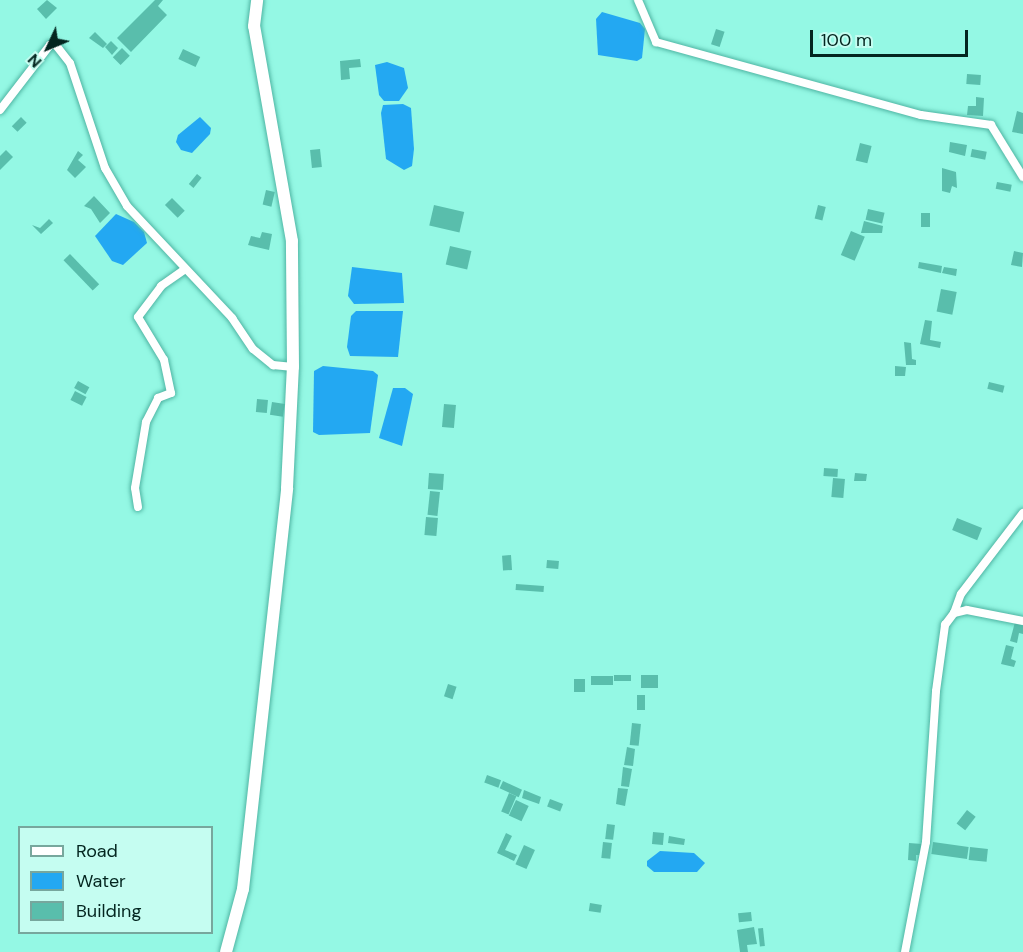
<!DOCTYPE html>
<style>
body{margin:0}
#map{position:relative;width:1023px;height:952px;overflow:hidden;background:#94f8e4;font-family:"DM Sans",sans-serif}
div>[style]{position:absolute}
.water>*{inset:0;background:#23a8f2}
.building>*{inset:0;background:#59beac;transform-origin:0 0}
.roads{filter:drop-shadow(0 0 2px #4fb5a3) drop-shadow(0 0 2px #4fb5a3)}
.street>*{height:8px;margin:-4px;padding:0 4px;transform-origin:4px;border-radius:4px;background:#fff}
.secondary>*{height:12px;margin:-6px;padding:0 6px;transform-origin:6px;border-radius:6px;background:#fff}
span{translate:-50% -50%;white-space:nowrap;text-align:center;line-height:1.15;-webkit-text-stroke:4.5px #c5fdf1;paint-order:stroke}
.legend{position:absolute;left:18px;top:826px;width:195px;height:108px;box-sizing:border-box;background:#c5fdf1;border:2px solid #77a79d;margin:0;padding:8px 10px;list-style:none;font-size:18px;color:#03251f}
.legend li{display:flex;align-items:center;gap:12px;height:30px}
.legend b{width:30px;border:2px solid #77a79d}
.north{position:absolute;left:18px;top:18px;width:60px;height:60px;-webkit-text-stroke:4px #c5fdf1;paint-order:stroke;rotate:226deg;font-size:16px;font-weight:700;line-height:24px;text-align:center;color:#03251f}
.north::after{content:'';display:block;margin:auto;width:21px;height:27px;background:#03251f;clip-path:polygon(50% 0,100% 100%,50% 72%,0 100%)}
.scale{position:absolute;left:810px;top:30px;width:158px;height:27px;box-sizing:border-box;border:3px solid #03251f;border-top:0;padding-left:8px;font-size:18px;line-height:21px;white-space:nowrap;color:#03251f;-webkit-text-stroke:4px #c5fdf1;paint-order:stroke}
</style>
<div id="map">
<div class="water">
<i style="clip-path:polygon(602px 12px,640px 23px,645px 29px,642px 58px,637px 61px,598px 55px,596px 19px)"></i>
<i style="clip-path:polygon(387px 62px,404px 68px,408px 88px,399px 101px,384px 101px,379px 95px,375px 65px)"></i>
<i style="clip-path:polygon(403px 104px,411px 108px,414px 149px,412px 166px,404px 170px,386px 159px,381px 113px,383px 105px)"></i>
<i style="clip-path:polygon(200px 117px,211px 128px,210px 134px,192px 153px,181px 150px,176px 142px,178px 135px)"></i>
<i style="clip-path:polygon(116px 214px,134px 222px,144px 232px,147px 243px,123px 265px,112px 261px,95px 236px)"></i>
<i style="clip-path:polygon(352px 267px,402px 273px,404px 303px,354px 304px,348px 296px)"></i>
<i style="clip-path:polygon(356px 311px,403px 311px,398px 357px,350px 356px,347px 347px,351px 316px)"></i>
<i style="clip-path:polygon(323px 366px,373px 371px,378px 375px,370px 433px,319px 435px,313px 432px,314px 371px)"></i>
<i style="clip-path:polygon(393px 388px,405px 388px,413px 394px,402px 446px,379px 438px)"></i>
<i style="clip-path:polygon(660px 851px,694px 853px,705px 863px,697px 872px,654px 872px,647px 866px,647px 861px)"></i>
</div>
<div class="building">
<i style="clip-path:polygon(47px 0,57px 8px,46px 19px,37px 9px)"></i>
<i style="clip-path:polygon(155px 0,163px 0,158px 6px,167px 15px,131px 52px,117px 38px)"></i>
<i style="left:716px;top:29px;width:9px;height:16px;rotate:18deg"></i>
<i style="clip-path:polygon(95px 32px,107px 44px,103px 48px,89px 38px)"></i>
<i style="clip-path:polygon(111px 41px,118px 48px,112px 55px,105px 47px)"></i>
<i style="left:122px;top:48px;width:11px;height:13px;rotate:45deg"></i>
<i style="left:183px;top:49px;width:19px;height:11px;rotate:25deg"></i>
<i style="clip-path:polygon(360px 59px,361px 67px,349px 68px,350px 79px,341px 80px,340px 61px)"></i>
<i style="left:967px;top:74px;width:14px;height:10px;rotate:4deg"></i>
<i style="clip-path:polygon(976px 97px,984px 98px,983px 116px,967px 115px,968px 106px,976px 106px)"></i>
<i style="clip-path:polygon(1017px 111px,1023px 113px,1023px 134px,1012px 132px)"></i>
<i style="left:21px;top:117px;width:8px;height:13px;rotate:45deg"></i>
<i style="clip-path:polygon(950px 142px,967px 145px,965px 156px,949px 152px)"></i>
<i style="left:860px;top:143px;width:12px;height:18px;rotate:14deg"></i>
<i style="left:320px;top:149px;width:18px;height:10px;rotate:84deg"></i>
<i style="left:972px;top:149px;width:15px;height:8px;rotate:11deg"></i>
<i style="clip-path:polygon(6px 150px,13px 157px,0 170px,0 156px)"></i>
<i style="clip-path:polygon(78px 151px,83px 155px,78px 160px,86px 167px,75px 178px,67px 170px)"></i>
<i style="clip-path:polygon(942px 168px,956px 172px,957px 188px,952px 186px,950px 193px,942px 191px)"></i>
<i style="left:197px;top:174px;width:6px;height:13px;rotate:39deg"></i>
<i style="left:997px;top:182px;width:15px;height:7px;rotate:11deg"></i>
<i style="left:266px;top:190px;width:9px;height:15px;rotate:13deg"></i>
<i style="clip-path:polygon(94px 196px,110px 213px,100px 223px,91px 209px,84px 206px)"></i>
<i style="left:172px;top:198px;width:18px;height:10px;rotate:45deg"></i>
<i style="left:434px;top:205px;width:31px;height:21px;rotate:13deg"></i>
<i style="left:818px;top:205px;width:8px;height:14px;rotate:14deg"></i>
<i style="left:868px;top:209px;width:17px;height:11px;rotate:13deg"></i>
<i style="left:921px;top:213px;width:9px;height:14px"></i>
<i style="clip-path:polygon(49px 219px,53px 223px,41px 234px,32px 225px,40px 228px)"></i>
<i style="clip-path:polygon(864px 221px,883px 226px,882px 233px,861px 233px)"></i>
<i style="left:851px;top:231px;width:15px;height:26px;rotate:23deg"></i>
<i style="clip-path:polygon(262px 232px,272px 234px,269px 250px,248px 245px,251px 236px,260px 238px)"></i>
<i style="left:450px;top:246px;width:22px;height:19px;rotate:13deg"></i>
<i style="clip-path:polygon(1014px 251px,1023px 253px,1022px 267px,1011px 265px)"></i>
<i style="left:70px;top:254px;width:42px;height:9px;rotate:46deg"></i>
<i style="clip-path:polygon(919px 262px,942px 266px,941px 273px,918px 268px)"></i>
<i style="clip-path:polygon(944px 267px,957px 269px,956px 276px,942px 273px)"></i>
<i style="left:941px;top:289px;width:16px;height:23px;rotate:11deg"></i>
<i style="clip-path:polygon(925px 320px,932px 321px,930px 340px,941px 342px,940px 348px,920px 344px)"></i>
<i style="clip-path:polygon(904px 342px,911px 343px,912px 359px,916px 360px,916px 365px,906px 365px)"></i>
<i style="clip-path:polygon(895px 366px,906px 367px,905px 376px,895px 376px)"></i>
<i style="left:78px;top:381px;width:13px;height:8px;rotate:29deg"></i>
<i style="left:989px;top:382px;width:16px;height:7px;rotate:14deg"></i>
<i style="left:75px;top:391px;width:13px;height:10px;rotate:27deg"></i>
<i style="left:257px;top:399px;width:11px;height:13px;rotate:5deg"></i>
<i style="left:272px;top:402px;width:13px;height:13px;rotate:9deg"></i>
<i style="left:444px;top:404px;width:12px;height:23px;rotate:5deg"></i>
<i style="left:824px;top:468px;width:14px;height:8px;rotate:4deg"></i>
<i style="left:429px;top:473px;width:15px;height:16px;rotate:4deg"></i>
<i style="clip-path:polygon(855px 473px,867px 474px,866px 481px,854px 481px)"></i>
<i style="left:833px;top:478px;width:12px;height:19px;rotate:5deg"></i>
<i style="left:430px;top:491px;width:10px;height:24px;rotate:6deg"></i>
<i style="left:426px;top:517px;width:12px;height:18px;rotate:5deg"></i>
<i style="left:957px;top:518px;width:27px;height:13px;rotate:22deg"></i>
<i style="left:511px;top:555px;width:15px;height:9px;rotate:86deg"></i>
<i style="left:547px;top:560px;width:12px;height:8px;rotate:5deg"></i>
<i style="left:516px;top:584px;width:28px;height:6px;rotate:4deg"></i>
<i style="clip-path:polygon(1015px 622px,1023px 624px,1023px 634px,1019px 633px,1017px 643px,1010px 641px)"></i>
<i style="clip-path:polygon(1006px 645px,1014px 647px,1011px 659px,1016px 661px,1014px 667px,1001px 664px)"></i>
<i style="left:614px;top:675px;width:17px;height:6px"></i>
<i style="left:641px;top:675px;width:17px;height:13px"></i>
<i style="left:591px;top:676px;width:22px;height:9px"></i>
<i style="left:574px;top:679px;width:11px;height:13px"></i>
<i style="left:448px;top:684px;width:9px;height:13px;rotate:18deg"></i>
<i style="left:637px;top:695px;width:8px;height:15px"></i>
<i style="left:632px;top:723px;width:9px;height:22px;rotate:6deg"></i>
<i style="clip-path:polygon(627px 747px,635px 749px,633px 766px,624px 765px)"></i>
<i style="clip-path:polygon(623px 767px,632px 769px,629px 787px,621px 786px)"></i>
<i style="left:487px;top:775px;width:15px;height:8px;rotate:20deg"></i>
<i style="left:503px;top:781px;width:21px;height:8px;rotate:25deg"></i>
<i style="clip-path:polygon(618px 788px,628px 789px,625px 806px,616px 804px)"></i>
<i style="clip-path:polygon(524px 790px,541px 797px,539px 804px,522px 798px)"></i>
<i style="left:509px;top:793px;width:8px;height:20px;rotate:23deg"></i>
<i style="left:550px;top:799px;width:14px;height:8px;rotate:21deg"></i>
<i style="left:516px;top:800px;width:14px;height:17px;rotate:25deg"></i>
<i style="left:967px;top:810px;width:11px;height:17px;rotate:38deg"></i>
<i style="left:607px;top:824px;width:8px;height:15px;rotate:7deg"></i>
<i style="left:653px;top:832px;width:11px;height:12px;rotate:5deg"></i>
<i style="clip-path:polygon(506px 833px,512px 836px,505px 850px,517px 855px,514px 861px,497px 853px)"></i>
<i style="clip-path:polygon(669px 836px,685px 839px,684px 845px,668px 843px)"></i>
<i style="left:603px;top:842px;width:9px;height:16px;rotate:6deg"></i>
<i style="left:933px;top:842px;width:36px;height:12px;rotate:8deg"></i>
<i style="clip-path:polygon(909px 843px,922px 844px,921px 855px,916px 855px,916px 861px,908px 860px)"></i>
<i style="left:524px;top:845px;width:12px;height:21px;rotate:24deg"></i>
<i style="left:970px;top:847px;width:18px;height:13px;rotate:6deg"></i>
<i style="left:590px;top:903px;width:12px;height:8px;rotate:9deg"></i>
<i style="left:751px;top:912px;width:9px;height:13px;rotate:84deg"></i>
<i style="clip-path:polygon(754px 927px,757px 944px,747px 945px,748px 952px,740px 952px,737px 930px)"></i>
<i style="left:763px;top:928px;width:18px;height:5px;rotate:84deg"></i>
</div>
<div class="roads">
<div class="street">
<i style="left:638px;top:0;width:46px;rotate:66.8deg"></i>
<i style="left:656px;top:42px;width:275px;rotate:15.4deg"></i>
<i style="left:921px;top:115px;width:71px;rotate:8.1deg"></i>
<i style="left:991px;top:125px;width:61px;rotate:58.4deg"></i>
<i style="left:0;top:110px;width:82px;rotate:-52.4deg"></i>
<i style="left:50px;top:45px;width:5px;rotate:-11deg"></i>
<i style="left:55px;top:44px;width:24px;rotate:52deg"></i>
<i style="left:70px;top:63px;width:111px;rotate:71.6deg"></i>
<i style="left:105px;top:168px;width:44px;rotate:59.9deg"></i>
<i style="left:127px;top:206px;width:154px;rotate:46.8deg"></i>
<i style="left:232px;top:318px;width:37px;rotate:56deg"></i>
<i style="left:253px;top:349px;width:26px;rotate:39deg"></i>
<i style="left:273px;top:365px;width:20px;rotate:6deg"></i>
<i style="left:138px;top:507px;width:19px;rotate:-99deg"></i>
<i style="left:135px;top:488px;width:67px;rotate:-80.5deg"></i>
<i style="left:146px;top:422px;width:27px;rotate:-63deg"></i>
<i style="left:158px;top:398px;width:14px;rotate:-21deg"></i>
<i style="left:171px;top:393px;width:34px;rotate:-102deg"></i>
<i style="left:164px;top:360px;width:50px;rotate:-121.2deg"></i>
<i style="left:138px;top:317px;width:39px;rotate:-53deg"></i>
<i style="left:161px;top:286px;width:29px;rotate:-35deg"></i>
<i style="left:954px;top:613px;width:20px;rotate:-70deg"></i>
<i style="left:961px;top:594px;width:102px;rotate:-52.6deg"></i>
<i style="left:905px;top:952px;width:112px;rotate:-79.2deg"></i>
<i style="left:926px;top:842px;width:151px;rotate:-86.2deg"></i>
<i style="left:936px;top:691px;width:67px;rotate:-82.2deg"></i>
<i style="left:945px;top:625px;width:15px;rotate:-53deg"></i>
<i style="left:954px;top:613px;width:13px;rotate:-13deg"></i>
<i style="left:967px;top:610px;width:57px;rotate:11.1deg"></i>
</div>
<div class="secondary">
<i style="left:226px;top:952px;width:65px;rotate:-74.9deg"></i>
<i style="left:243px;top:889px;width:403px;rotate:-83.7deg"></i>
<i style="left:287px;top:488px;width:121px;rotate:-87.2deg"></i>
<i style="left:293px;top:367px;width:126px;rotate:-90.5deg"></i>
<i style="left:292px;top:241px;width:218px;rotate:-100deg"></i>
<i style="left:254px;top:26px;width:26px;rotate:-83deg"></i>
</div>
</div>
<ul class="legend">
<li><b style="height:8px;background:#fff"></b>Road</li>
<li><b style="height:16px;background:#23a8f2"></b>Water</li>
<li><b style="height:16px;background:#59beac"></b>Building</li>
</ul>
<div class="north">N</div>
<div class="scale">100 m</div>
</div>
